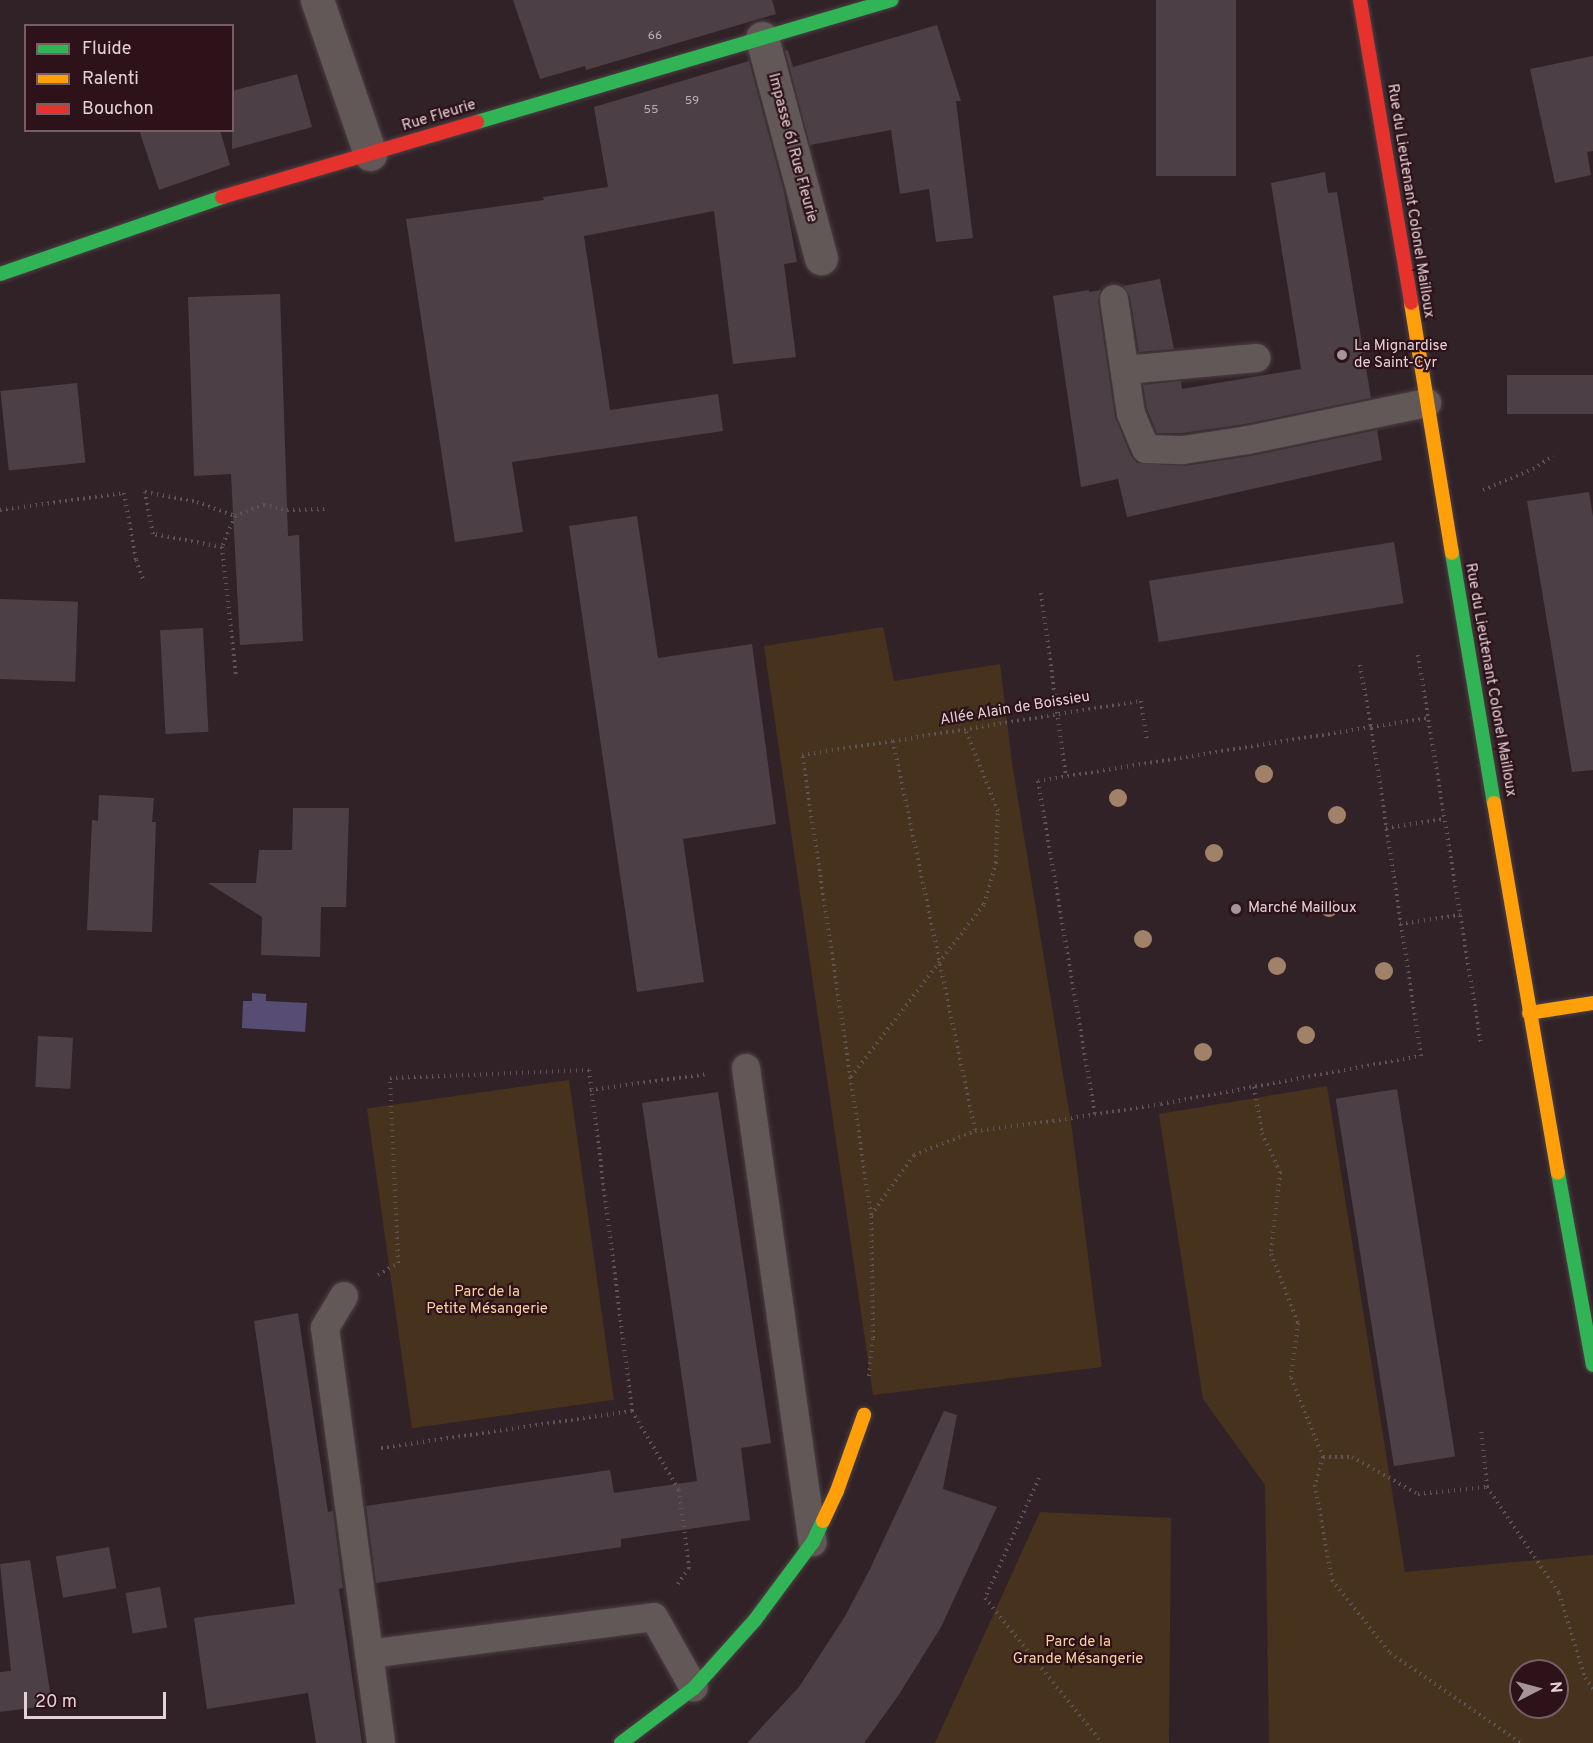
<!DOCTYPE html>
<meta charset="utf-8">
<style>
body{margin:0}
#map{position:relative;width:1593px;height:1743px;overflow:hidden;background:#312227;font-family:Overpass,sans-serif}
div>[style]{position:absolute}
.green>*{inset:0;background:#47321d;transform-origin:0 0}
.water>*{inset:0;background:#574c74}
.building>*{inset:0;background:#4c4046;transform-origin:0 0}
.path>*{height:4px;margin-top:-2px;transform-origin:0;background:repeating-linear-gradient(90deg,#5e5455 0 1.5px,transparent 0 6px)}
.roads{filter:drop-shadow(0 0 2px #4c4044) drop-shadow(0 0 2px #4c4044)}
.lane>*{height:28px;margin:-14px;padding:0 14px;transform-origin:14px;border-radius:14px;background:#625858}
.street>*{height:33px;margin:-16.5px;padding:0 16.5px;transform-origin:16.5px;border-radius:16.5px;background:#625858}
.fast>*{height:14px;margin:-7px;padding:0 7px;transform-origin:7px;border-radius:7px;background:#30b455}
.slow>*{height:14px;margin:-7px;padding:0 7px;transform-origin:7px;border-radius:7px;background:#ff9f0a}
.jam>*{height:14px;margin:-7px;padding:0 7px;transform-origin:7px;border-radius:7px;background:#e5322d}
.trees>*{width:18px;height:18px;margin:-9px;border-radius:50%;background:#a18269}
.dots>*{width:16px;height:16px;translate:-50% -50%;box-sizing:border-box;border:3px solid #2d121a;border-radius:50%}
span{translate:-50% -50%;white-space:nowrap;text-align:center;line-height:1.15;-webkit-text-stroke:4.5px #2d121a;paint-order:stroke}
.number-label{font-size:12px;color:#beadb1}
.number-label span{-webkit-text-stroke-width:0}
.street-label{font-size:15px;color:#e4d1d5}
.poi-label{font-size:15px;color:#e4d1d5}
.left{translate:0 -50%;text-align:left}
.park-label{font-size:15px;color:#fcd19f}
.legend{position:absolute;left:24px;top:24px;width:210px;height:108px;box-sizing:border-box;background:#2d121a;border:2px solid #765e65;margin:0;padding:8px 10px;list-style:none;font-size:18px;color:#e4d1d5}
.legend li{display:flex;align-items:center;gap:12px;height:30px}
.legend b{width:30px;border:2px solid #765e65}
.north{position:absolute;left:1509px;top:1659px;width:60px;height:60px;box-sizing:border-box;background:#2d121a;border:2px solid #765e65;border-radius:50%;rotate:84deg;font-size:16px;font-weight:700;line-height:24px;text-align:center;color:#e4d1d5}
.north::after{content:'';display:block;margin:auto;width:21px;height:27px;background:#a59498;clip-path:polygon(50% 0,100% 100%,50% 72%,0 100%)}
.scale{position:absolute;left:24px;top:1692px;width:142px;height:27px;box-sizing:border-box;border:3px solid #e4d1d5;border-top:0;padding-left:8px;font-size:18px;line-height:21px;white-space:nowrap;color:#e4d1d5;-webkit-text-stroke:4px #2d121a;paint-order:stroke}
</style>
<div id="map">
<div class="green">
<i style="clip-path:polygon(883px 627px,894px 681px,1000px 664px,1012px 763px,1072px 1129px,1102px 1367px,873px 1395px,764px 646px)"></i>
<i style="left:569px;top:1080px;width:323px;height:204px;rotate:82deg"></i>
<i style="clip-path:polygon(evenodd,1327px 1086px,1405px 1572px,1593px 1555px,1593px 1743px,1269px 1743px,1265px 1485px,1203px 1399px,1159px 1114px,1327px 1086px,1521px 1671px,1557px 1671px,1557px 1707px,1521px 1707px,1521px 1671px)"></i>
<i style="clip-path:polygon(1040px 1512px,1171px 1518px,1169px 1743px,935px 1743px)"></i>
</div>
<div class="water">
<i style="clip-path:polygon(252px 993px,266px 994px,266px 1001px,307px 1003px,305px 1032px,242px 1028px,243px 1001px,252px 1001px)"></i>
</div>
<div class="building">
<i style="clip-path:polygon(513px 0,772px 0,776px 14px,586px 70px,585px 66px,540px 79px)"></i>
<i style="left:1156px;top:0;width:80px;height:176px"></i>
<i style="clip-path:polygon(937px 25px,961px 101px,956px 101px,973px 238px,936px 242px,929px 189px,900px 194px,891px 130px,810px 145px,785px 51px,788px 50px,793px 67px)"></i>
<i style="clip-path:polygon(1593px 56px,1593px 151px,1587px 152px,1591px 175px,1555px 183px,1530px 69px)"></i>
<i style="clip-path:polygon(749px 61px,784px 192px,797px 262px,784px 264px,796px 357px,733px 364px,714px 211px,584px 236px,610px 410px,718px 394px,723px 431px,512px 462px,523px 532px,455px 542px,406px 219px,544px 200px,543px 197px,608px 187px,594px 107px)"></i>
<i style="clip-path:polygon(297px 74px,312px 127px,232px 149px,232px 91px)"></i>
<i style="clip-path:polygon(139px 130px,220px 130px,230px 165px,159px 190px)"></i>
<i style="clip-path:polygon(1325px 172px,1328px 193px,1337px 192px,1371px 398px,1245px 424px,1182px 433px,1157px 433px,1147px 409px,1143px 385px,1181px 381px,1182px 389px,1301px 369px,1271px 183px)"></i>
<i style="clip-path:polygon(1160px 279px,1174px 349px,1139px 352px,1130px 297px,1123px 286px)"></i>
<i style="clip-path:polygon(1089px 290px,1089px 292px,1101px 290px,1098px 301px,1115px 417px,1131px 456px,1137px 463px,1185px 466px,1251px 456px,1377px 430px,1382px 460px,1127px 517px,1118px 479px,1081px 487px,1053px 296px)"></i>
<i style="clip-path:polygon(280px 294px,288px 536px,299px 535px,303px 641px,240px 645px,231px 474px,194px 476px,188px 297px)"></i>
<i style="left:1593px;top:375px;width:39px;height:86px;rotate:90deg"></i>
<i style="left:77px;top:383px;width:80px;height:77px;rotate:84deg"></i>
<i style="clip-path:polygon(1589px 492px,1593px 517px,1593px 770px,1572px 772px,1527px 501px)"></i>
<i style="clip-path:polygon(637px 516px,658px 658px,752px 644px,776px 824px,683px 839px,704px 982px,637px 992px,569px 526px)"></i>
<i style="left:1394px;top:542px;width:62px;height:248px;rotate:81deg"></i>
<i style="left:0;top:599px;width:78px;height:80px;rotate:2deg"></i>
<i style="left:203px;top:628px;width:104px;height:43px;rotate:87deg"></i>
<i style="clip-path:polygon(99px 795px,154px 798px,152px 822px,156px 822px,152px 932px,87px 930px,92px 820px,98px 821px)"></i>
<i style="clip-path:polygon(293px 808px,349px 808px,346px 907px,321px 907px,320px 957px,261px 955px,262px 917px,208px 883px,256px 883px,259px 850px,292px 850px)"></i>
<i style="left:38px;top:1036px;width:35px;height:51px;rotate:3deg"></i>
<i style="left:1397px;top:1089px;width:372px;height:62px;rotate:81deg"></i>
<i style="clip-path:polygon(718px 1092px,771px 1443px,741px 1448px,750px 1520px,621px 1539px,621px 1547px,376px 1583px,366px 1506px,610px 1470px,614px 1493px,697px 1481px,642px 1103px)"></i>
<i style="clip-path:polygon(298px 1313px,328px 1512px,333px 1511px,343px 1588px,339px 1589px,362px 1743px,316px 1743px,308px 1693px,207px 1709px,194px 1618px,295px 1604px,254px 1321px)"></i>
<i style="clip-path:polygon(944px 1411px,957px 1415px,943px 1489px,997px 1507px,941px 1627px,898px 1696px,864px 1743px,747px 1743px,799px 1687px,844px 1618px,869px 1571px)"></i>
<i style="left:109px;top:1547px;width:42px;height:54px;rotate:80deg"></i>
<i style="clip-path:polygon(30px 1560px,52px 1705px,0 1712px,0 1672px,11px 1671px,0 1564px)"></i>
<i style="left:160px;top:1587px;width:41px;height:35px;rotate:80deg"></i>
</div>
<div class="path">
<i style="left:1483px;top:490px;width:54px;rotate:-22.8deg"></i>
<i style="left:1533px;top:469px;width:24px;rotate:-33deg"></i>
<i style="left:0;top:510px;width:125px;rotate:-7.8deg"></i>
<i style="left:124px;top:493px;width:68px;rotate:79.8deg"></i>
<i style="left:136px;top:560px;width:23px;rotate:70deg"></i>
<i style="left:235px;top:516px;width:34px;rotate:113deg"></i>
<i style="left:222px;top:547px;width:129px;rotate:83.8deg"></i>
<i style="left:222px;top:547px;width:70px;rotate:-169.3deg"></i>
<i style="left:153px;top:534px;width:43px;rotate:-100.8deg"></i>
<i style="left:145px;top:492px;width:53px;rotate:10.9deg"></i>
<i style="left:197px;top:502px;width:40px;rotate:20.2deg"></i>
<i style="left:235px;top:516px;width:31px;rotate:-21deg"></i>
<i style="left:264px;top:505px;width:24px;rotate:12deg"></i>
<i style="left:287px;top:510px;width:40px;rotate:-1.4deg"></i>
<i style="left:1041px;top:593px;width:186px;rotate:82.3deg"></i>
<i style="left:1418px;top:655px;width:396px;rotate:80.8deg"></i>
<i style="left:1360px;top:665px;width:63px;rotate:79.9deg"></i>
<i style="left:1371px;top:727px;width:59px;rotate:-8.8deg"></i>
<i style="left:893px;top:741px;width:251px;rotate:-9.2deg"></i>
<i style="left:1141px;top:701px;width:40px;rotate:81.5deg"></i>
<i style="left:1386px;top:828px;width:59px;rotate:-8.8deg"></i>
<i style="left:1400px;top:924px;width:61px;rotate:-8.5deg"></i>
<i style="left:851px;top:1077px;width:218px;rotate:-52.4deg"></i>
<i style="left:984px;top:904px;width:43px;rotate:-73.7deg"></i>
<i style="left:996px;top:863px;width:52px;rotate:-87.8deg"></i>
<i style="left:998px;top:811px;width:88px;rotate:-111.9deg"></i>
<i style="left:1254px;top:1087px;width:47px;rotate:80.1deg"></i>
<i style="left:1262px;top:1133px;width:43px;rotate:65.2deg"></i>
<i style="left:1280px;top:1172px;width:82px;rotate:96.3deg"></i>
<i style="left:1271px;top:1254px;width:74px;rotate:68.6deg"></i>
<i style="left:1298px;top:1323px;width:55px;rotate:97.3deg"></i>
<i style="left:1291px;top:1378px;width:85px;rotate:67.9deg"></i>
<i style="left:1323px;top:1457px;width:29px"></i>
<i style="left:1352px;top:1457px;width:76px;rotate:29.3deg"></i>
<i style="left:1418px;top:1494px;width:69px;rotate:-5.8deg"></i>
<i style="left:1487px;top:1487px;width:58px;rotate:-95.9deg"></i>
<i style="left:590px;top:1090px;width:118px;rotate:-7.8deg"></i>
<i style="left:871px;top:1215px;width:465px;rotate:-98.5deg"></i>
<i style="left:802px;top:755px;width:92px;rotate:-8.7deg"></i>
<i style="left:893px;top:741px;width:399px;rotate:78.1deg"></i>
<i style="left:378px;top:1275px;width:23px;rotate:-31deg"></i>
<i style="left:398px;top:1263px;width:185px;rotate:-92.5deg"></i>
<i style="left:390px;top:1078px;width:199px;rotate:-2.3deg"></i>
<i style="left:589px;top:1070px;width:344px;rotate:82.8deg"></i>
<i style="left:632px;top:1411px;width:255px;rotate:171.6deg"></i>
<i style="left:869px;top:1376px;width:38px;rotate:-84deg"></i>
<i style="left:873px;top:1338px;width:123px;rotate:-90.9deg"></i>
<i style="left:871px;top:1215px;width:74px;rotate:-54.4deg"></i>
<i style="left:914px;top:1155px;width:66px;rotate:-21.5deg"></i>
<i style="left:975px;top:1131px;width:79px;rotate:-7.3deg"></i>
<i style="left:1053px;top:1121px;width:109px;rotate:-8.9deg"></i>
<i style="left:1161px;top:1104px;width:264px;rotate:-10.5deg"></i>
<i style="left:1421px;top:1056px;width:333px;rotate:-98.6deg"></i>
<i style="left:1371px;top:727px;width:337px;rotate:170.8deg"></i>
<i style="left:1038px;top:781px;width:338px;rotate:80.3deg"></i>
<i style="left:632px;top:1411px;width:92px;rotate:59.3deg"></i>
<i style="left:679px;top:1490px;width:79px;rotate:82.7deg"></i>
<i style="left:689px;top:1568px;width:21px;rotate:125deg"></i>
<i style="left:1323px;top:1457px;width:29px;rotate:106deg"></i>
<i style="left:1315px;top:1485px;width:97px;rotate:79.9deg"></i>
<i style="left:1332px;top:1580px;width:93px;rotate:51.5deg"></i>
<i style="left:1390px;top:1653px;width:159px;rotate:34.5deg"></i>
<i style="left:1039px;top:1478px;width:132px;rotate:114.2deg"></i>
<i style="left:985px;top:1598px;width:186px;rotate:51.1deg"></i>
<i style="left:1487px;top:1487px;width:128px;rotate:55.8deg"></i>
<i style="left:1559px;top:1593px;width:89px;rotate:73deg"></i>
<i style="left:1585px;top:1678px;width:14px;rotate:54deg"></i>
</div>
<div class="roads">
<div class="lane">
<i style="left:1114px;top:299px;width:116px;rotate:81.6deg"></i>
<i style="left:1131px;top:414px;width:38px;rotate:67deg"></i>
<i style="left:1146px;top:449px;width:37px;rotate:2deg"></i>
<i style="left:1183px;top:450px;width:66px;rotate:-8.7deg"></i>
<i style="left:1248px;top:440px;width:183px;rotate:-11.7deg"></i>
<i style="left:1125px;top:370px;width:132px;rotate:-5.2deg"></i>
<i style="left:746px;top:1068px;width:479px;rotate:82deg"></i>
<i style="left:344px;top:1296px;width:37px;rotate:121deg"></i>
<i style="left:325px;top:1328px;width:419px;rotate:82.3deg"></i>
<i style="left:369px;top:1654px;width:287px;rotate:-7.4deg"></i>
<i style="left:654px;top:1617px;width:81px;rotate:60.6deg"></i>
</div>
<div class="street">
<i style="left:317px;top:0;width:163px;rotate:71deg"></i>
<i style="left:762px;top:38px;width:228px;rotate:75deg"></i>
</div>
<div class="fast">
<i style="left:477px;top:122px;width:432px;rotate:-16.4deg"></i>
<i style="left:0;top:274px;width:235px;rotate:-19.1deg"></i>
<i style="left:1452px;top:553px;width:254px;rotate:80.5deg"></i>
<i style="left:1558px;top:1173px;width:195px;rotate:79.7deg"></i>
<i style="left:621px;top:1743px;width:91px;rotate:-37deg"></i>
<i style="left:694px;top:1688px;width:91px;rotate:-48.1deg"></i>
<i style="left:755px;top:1620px;width:97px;rotate:-53.4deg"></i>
<i style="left:813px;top:1542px;width:23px;rotate:-65deg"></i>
</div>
<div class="slow">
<i style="left:1411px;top:303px;width:253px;rotate:80.7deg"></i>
<i style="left:1494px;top:803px;width:375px;rotate:80.2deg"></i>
<i style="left:1529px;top:1013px;width:65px;rotate:-8.9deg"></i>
<i style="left:823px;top:1521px;width:33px;rotate:-65deg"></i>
<i style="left:837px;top:1491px;width:81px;rotate:-70.4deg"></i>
</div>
<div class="jam">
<i style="left:1360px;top:0;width:307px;rotate:80.4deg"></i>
<i style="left:222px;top:197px;width:266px;rotate:-16.4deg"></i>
</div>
</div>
<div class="trees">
<i style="left:1264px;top:774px"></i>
<i style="left:1118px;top:798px"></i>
<i style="left:1337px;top:815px"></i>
<i style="left:1214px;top:853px"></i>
<i style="left:1329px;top:908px"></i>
<i style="left:1143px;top:939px"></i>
<i style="left:1277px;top:966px"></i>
<i style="left:1384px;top:971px"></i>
<i style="left:1306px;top:1035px"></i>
<i style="left:1203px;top:1052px"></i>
</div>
<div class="dots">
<i style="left:1342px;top:355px;background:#a59498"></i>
<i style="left:1236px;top:909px;background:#a59498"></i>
</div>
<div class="number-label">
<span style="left:655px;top:37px">66</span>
<span style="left:692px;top:102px">59</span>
<span style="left:651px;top:111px">55</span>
</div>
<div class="street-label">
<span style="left:439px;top:116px;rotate:-17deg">Rue Fleurie</span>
<span style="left:792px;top:148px;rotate:75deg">Impasse 61 Rue Fleurie</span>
<span style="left:1410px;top:201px;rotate:81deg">Rue du Lieutenant Colonel Mailloux</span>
<span style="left:1490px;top:680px;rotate:80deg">Rue du Lieutenant Colonel Mailloux</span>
<span style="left:1015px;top:709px;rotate:-9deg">Allée Alain de Boissieu</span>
</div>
<div class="poi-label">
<span class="left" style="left:1354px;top:355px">La Mignardise<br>de Saint-Cyr</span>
<span class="left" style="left:1248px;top:909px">Marché Mailloux</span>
</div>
<div class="park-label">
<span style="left:487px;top:1301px">Parc de la<br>Petite Mésangerie</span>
<span style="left:1078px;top:1651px">Parc de la<br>Grande Mésangerie</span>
</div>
<ul class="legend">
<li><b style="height:8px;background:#30b455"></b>Fluide</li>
<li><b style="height:8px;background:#ff9f0a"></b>Ralenti</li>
<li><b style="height:8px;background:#e5322d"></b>Bouchon</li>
</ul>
<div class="north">N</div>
<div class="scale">20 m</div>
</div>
